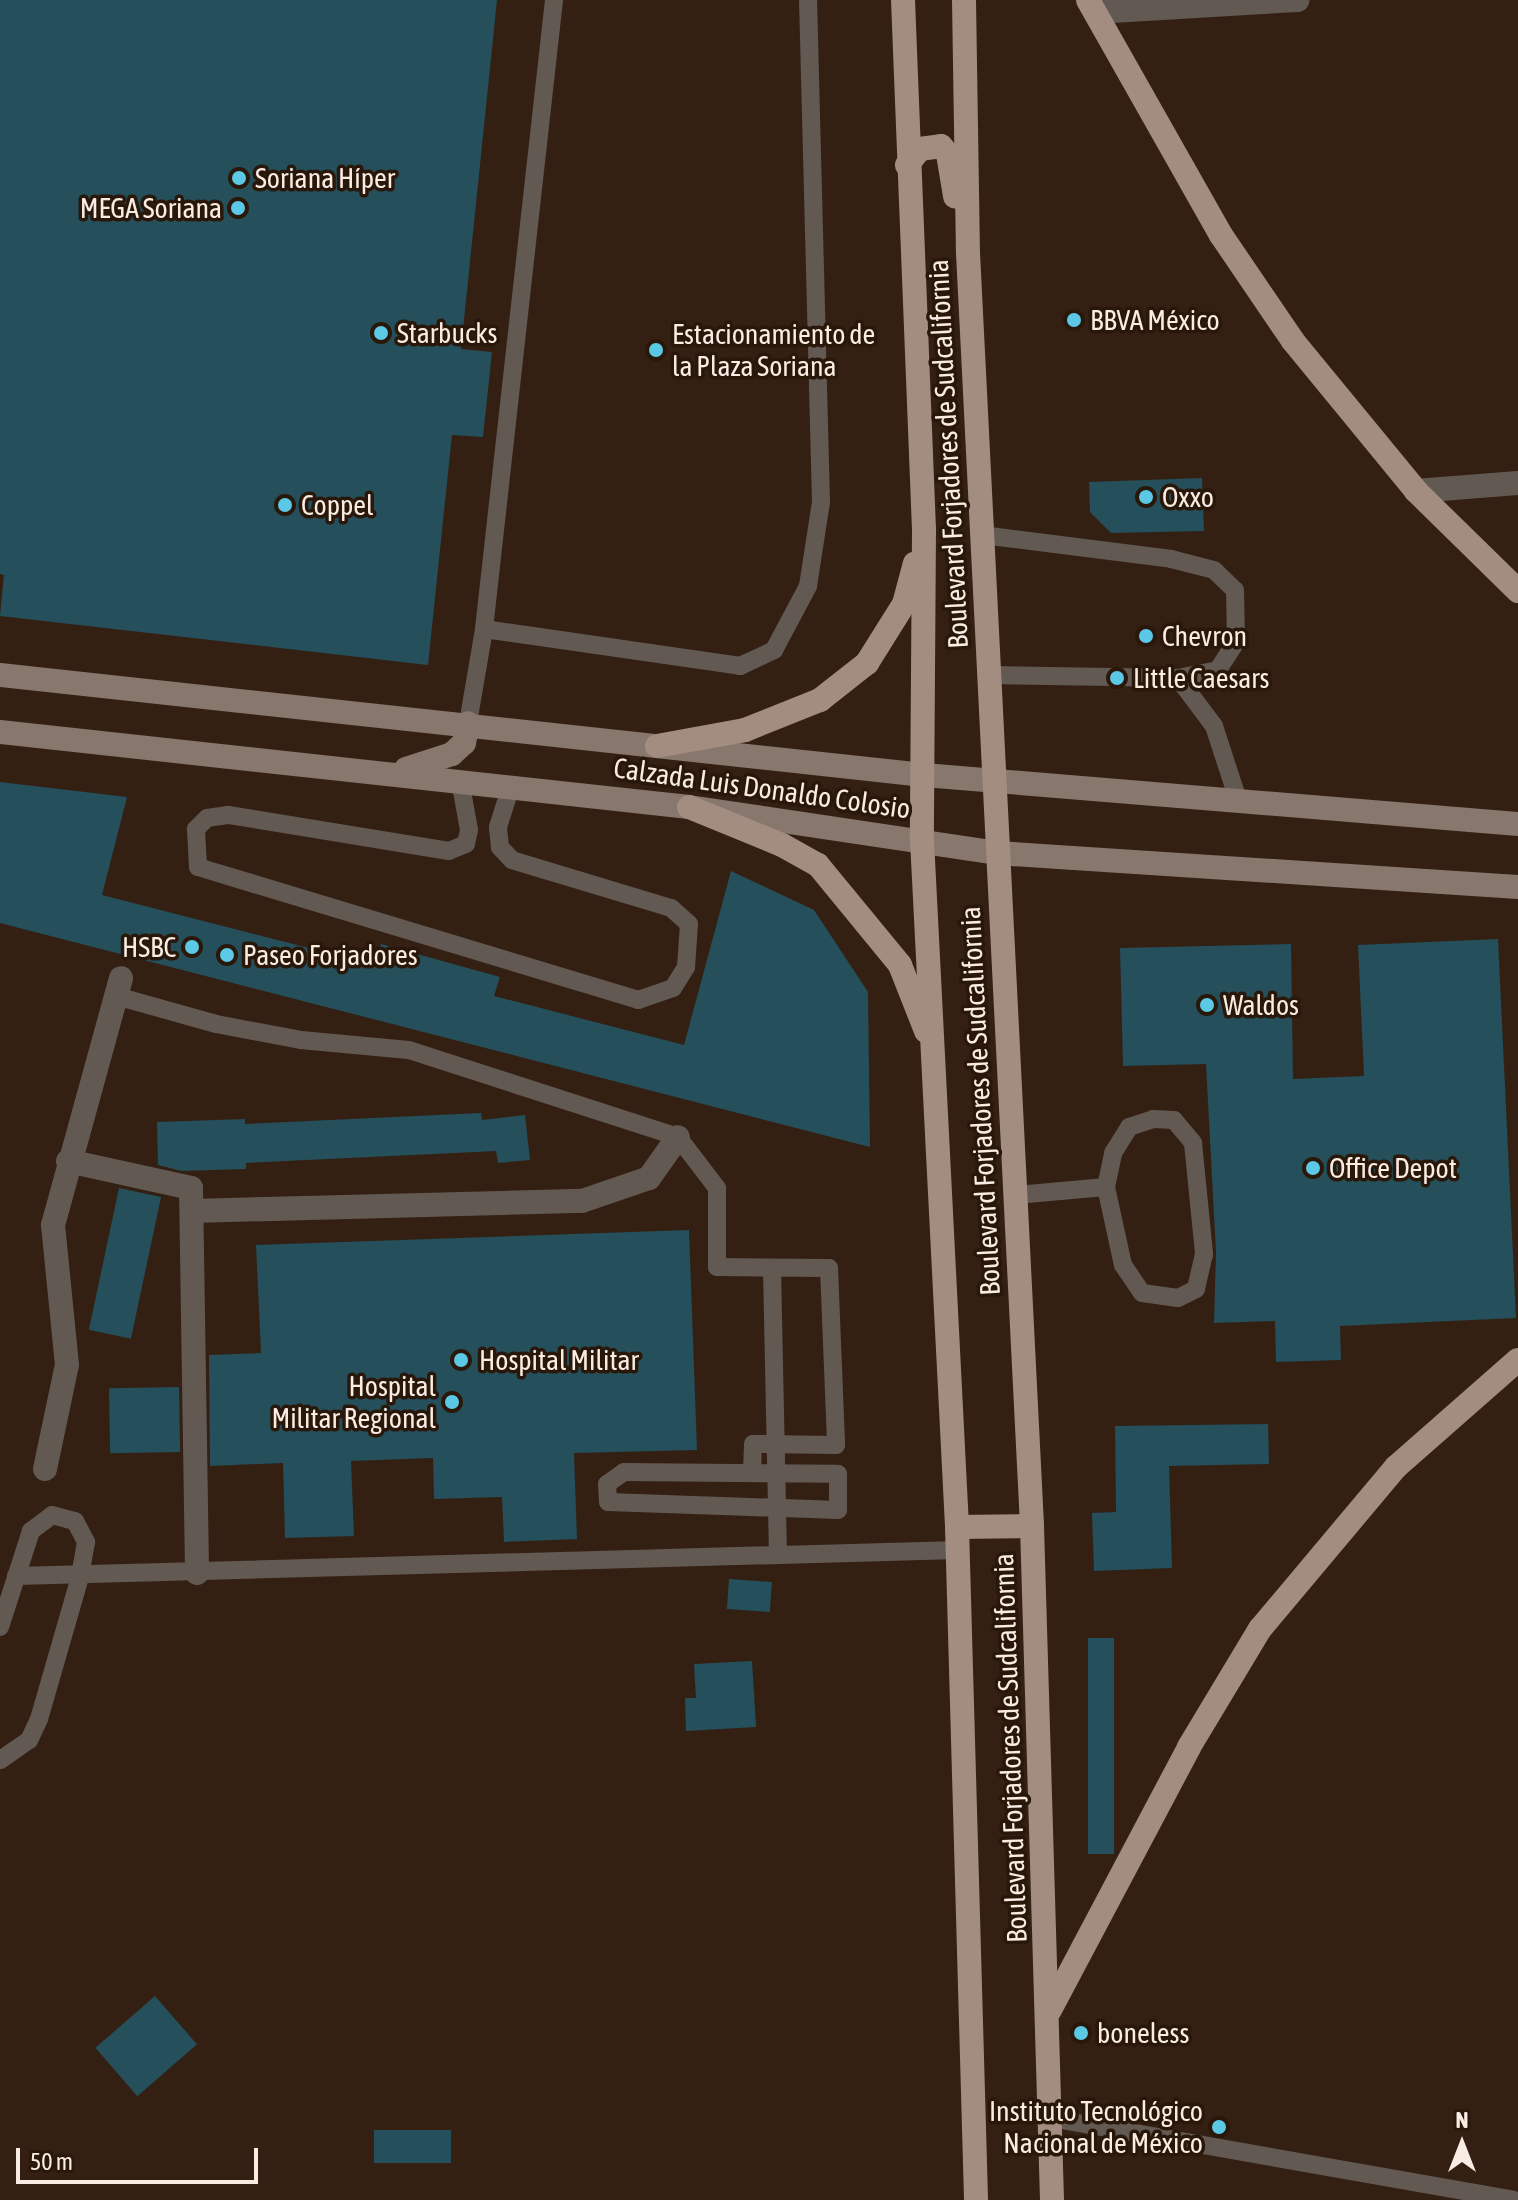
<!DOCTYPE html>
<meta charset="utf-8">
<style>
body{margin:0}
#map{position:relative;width:1518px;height:2200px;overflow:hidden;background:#332013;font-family:"Asap Condensed",sans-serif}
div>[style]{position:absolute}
.building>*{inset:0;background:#244f5b;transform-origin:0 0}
.lane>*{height:18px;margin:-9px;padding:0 9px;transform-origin:9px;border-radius:9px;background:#635953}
.street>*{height:24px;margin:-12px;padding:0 12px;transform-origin:12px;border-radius:12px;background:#635953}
.secondary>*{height:24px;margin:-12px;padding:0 12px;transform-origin:12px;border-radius:12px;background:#87776d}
.primary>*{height:24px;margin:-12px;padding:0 12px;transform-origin:12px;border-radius:12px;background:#a28d80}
.dots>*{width:22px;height:22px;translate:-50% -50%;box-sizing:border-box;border:4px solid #29170a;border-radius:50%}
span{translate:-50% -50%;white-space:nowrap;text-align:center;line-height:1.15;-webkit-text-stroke:7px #29170a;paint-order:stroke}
.poi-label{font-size:28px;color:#f9ece3}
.left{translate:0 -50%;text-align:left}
.right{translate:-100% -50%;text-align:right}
.street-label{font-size:28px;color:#f9ece3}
.north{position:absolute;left:1422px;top:2104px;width:80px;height:80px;-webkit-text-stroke:6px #29170a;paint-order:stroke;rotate:0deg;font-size:22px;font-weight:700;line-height:32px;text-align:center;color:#f9ece3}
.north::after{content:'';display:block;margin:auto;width:28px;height:36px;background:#f9ece3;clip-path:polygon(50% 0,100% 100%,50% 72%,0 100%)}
.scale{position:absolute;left:16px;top:2148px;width:242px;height:36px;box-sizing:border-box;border:4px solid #f9ece3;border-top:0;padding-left:10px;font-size:24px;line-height:28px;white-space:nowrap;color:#f9ece3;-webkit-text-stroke:6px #29170a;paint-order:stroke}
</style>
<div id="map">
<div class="building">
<i style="clip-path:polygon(0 0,497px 0,461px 349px,492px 352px,483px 437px,452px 435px,428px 665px,0 616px,4px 575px,0 574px)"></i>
<i style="clip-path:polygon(1202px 478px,1204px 531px,1111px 533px,1090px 512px,1089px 482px)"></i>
<i style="clip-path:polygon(0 782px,127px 797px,102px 895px,375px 965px,381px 944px,500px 977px,494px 996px,684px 1045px,731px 871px,814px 910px,868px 992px,870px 1147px,0 923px)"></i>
<i style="clip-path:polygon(1498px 939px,1516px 1318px,1340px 1326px,1341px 1360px,1276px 1362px,1275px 1321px,1214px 1323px,1216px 1253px,1206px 1064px,1123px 1066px,1120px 948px,1291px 944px,1293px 1079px,1364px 1076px,1358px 945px)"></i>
<i style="clip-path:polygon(481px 1113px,482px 1120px,525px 1115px,530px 1160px,498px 1163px,496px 1151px,246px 1163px,246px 1169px,182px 1171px,158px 1165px,157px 1122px,245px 1119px,245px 1124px)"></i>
<i style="left:119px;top:1188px;width:43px;height:145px;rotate:12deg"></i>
<i style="clip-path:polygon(689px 1230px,697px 1450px,574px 1453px,577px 1539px,504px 1542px,502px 1497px,434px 1499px,433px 1458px,351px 1461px,354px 1536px,285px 1538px,283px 1463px,210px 1466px,209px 1355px,261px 1353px,256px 1245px)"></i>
<i style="left:179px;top:1387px;width:65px;height:70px;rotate:89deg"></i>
<i style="clip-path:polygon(1268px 1424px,1269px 1464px,1169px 1466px,1172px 1568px,1094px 1571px,1092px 1513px,1116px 1512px,1115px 1426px)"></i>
<i style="left:729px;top:1579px;width:43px;height:30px;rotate:4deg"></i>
<i style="left:1088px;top:1638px;width:26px;height:216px"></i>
<i style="clip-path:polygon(752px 1661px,756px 1727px,686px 1731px,685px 1698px,696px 1698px,694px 1664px)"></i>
<i style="left:155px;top:1996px;width:64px;height:79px;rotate:49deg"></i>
<i style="left:374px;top:2130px;width:77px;height:33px"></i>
</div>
<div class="lane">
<i style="left:982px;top:535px;width:191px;rotate:7.2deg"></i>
<i style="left:1171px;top:559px;width:44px;rotate:14.3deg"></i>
<i style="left:1214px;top:570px;width:29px;rotate:44deg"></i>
<i style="left:1235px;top:590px;width:52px;rotate:88.9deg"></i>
<i style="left:1236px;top:642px;width:33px;rotate:123deg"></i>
<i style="left:1218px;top:670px;width:41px;rotate:168.7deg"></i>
<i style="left:1178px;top:678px;width:189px;rotate:-179.1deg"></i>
<i style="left:484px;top:629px;width:259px;rotate:8.2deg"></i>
<i style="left:740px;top:666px;width:38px;rotate:-25deg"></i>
<i style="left:774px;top:650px;width:72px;rotate:-62deg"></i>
<i style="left:808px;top:586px;width:85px;rotate:-81.2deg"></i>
<i style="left:821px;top:502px;width:502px;rotate:-91.48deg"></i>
<i style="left:1178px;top:678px;width:60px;rotate:53.1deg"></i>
<i style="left:1214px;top:726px;width:81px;rotate:72deg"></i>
<i style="left:468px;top:723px;width:95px;rotate:-80.3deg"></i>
<i style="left:484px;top:629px;width:633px;rotate:-83.65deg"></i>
<i style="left:460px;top:780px;width:51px;rotate:79.8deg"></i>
<i style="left:469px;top:830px;width:14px;rotate:102deg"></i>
<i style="left:466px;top:844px;width:18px;rotate:158deg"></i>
<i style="left:449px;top:851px;width:224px;rotate:-170.7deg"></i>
<i style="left:228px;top:815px;width:21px;rotate:172deg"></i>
<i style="left:207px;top:818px;width:16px;rotate:135deg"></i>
<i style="left:196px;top:829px;width:38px;rotate:87deg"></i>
<i style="left:198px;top:867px;width:460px;rotate:16.8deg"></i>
<i style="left:638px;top:1000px;width:37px;rotate:-19deg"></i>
<i style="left:673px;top:988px;width:25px;rotate:-58deg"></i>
<i style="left:686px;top:967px;width:43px;rotate:-86deg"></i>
<i style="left:689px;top:924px;width:24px;rotate:-138deg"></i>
<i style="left:671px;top:908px;width:166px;rotate:-163.2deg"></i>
<i style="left:512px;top:860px;width:18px;rotate:-133deg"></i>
<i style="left:500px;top:847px;width:20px;rotate:-96deg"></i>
<i style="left:498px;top:827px;width:43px;rotate:-72.4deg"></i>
<i style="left:116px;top:996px;width:104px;rotate:15.6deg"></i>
<i style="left:216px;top:1024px;width:86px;rotate:10.7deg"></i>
<i style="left:301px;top:1040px;width:108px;rotate:5.3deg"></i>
<i style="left:409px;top:1050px;width:283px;rotate:17.9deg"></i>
<i style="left:678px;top:1137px;width:64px;rotate:52.6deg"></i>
<i style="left:717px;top:1188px;width:79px;rotate:90deg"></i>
<i style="left:717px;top:1267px;width:112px;rotate:0.5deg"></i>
<i style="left:829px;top:1268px;width:177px;rotate:87.7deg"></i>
<i style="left:836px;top:1445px;width:83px;rotate:-179.3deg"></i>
<i style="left:753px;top:1444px;width:29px;rotate:92deg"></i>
<i style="left:1153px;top:1119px;width:21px;rotate:3deg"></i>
<i style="left:1174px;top:1120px;width:30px;rotate:50deg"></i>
<i style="left:1193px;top:1143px;width:112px;rotate:84.3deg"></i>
<i style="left:1204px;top:1254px;width:36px;rotate:103deg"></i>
<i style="left:1196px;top:1289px;width:20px;rotate:153deg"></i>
<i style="left:1178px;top:1298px;width:36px;rotate:-172deg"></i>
<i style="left:1142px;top:1293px;width:34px;rotate:-124deg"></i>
<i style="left:1123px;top:1265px;width:80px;rotate:-102.3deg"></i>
<i style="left:1106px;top:1187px;width:35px;rotate:-78deg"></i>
<i style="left:1113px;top:1153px;width:31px;rotate:-58deg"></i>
<i style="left:1129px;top:1127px;width:25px;rotate:-18deg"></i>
<i style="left:1015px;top:1195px;width:91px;rotate:-5deg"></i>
<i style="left:772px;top:1269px;width:286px;rotate:88.8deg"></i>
<i style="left:624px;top:1472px;width:214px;rotate:0.5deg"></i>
<i style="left:838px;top:1474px;width:36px;rotate:90deg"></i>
<i style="left:838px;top:1510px;width:230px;rotate:-178deg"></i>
<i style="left:608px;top:1502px;width:18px;rotate:-93deg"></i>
<i style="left:607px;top:1484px;width:21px;rotate:-35deg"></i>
<i style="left:16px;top:1576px;width:942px;rotate:-1.58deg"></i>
<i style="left:0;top:1627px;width:101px;rotate:-72.1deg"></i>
<i style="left:31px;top:1531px;width:26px;rotate:-37deg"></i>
<i style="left:52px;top:1515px;width:24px;rotate:15deg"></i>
<i style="left:75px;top:1521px;width:24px;rotate:62deg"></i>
<i style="left:86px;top:1542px;width:36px;rotate:100deg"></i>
<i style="left:80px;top:1577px;width:148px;rotate:106.1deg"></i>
<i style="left:39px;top:1719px;width:23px;rotate:115deg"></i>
<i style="left:29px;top:1740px;width:35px;rotate:145deg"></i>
<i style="left:1050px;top:2118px;width:470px;rotate:10deg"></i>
</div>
<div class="street">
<i style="left:1095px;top:12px;width:203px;rotate:-3.4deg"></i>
<i style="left:1416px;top:491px;width:102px;rotate:-4.5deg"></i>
<i style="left:68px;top:1161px;width:126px;rotate:12.4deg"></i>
<i style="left:191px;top:1188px;width:385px;rotate:89.1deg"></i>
<i style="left:192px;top:1211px;width:390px;rotate:-1.5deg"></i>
<i style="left:582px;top:1201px;width:71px;rotate:-18.9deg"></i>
<i style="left:649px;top:1178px;width:50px;rotate:-54.7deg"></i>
<i style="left:45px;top:1469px;width:106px;rotate:-78.1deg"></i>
<i style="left:67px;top:1365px;width:141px;rotate:-95.7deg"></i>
<i style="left:53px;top:1225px;width:256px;rotate:-74.6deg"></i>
</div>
<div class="secondary">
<i style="left:0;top:675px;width:929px;rotate:6.18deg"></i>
<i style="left:924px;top:775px;width:596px;rotate:4.72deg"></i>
<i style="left:0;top:732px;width:693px;rotate:6.21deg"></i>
<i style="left:689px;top:807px;width:311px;rotate:8.5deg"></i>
<i style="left:997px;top:853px;width:522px;rotate:3.73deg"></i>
<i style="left:406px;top:769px;width:48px;rotate:-18.1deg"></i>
<i style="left:452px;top:754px;width:16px;rotate:-43deg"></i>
<i style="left:464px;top:743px;width:20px;rotate:-79deg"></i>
</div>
<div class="primary">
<i style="left:903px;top:0;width:530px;rotate:87.73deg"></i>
<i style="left:924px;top:530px;width:310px;rotate:90.4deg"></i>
<i style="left:922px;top:840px;width:688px;rotate:87.08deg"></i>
<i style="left:957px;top:1527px;width:673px;rotate:88.38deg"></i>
<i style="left:964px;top:0;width:253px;rotate:89.1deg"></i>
<i style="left:968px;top:253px;width:1275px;rotate:87.12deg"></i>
<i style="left:1032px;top:1526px;width:674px;rotate:88.3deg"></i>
<i style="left:1088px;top:0;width:270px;rotate:60.5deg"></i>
<i style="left:1221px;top:235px;width:128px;rotate:55.8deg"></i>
<i style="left:1293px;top:341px;width:194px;rotate:50.6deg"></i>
<i style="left:1416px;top:491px;width:143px;rotate:44.4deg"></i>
<i style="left:907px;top:165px;width:21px;rotate:-51deg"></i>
<i style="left:920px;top:149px;width:21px;rotate:-8deg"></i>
<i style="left:941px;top:146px;width:11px;rotate:49deg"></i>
<i style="left:948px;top:154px;width:43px;rotate:80.5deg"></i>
<i style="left:657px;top:746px;width:89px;rotate:-10.3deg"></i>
<i style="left:745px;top:730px;width:81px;rotate:-21.8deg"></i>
<i style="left:820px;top:700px;width:60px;rotate:-38.2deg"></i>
<i style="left:867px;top:663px;width:70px;rotate:-57.9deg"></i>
<i style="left:904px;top:604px;width:42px;rotate:-75deg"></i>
<i style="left:689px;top:807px;width:100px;rotate:22.2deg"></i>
<i style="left:782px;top:845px;width:41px;rotate:29.1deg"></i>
<i style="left:818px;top:865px;width:129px;rotate:50.6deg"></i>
<i style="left:900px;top:965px;width:71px;rotate:68.5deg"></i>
<i style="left:957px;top:1527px;width:75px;rotate:-0.8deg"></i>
<i style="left:1050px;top:2010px;width:297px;rotate:-62.1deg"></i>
<i style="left:1189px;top:1747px;width:138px;rotate:-59deg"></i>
<i style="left:1260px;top:1629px;width:212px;rotate:-50deg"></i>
<i style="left:1396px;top:1467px;width:162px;rotate:-41.3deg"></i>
</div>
<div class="dots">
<i style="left:239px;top:178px;background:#5bc8e6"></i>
<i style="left:238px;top:208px;background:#5bc8e6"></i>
<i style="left:1074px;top:320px;background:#5bc8e6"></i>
<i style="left:381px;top:333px;background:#5bc8e6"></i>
<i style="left:656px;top:350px;background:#5bc8e6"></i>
<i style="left:1146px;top:497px;background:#5bc8e6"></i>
<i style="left:285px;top:505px;background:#5bc8e6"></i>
<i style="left:1146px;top:636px;background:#5bc8e6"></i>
<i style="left:1117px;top:678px;background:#5bc8e6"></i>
<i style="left:192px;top:947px;background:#5bc8e6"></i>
<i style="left:227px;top:955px;background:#5bc8e6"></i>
<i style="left:1207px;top:1005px;background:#5bc8e6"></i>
<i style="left:1313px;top:1168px;background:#5bc8e6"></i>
<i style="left:461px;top:1360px;background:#5bc8e6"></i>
<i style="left:452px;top:1402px;background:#5bc8e6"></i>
<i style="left:1081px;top:2033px;background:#5bc8e6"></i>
<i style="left:1219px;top:2127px;background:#5bc8e6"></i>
</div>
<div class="poi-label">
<span class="left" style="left:255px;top:178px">Soriana Híper</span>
<span class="right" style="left:222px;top:208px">MEGA Soriana</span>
<span class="left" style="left:1090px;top:320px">BBVA México</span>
<span class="left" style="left:397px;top:333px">Starbucks</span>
<span class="left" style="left:672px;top:350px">Estacionamiento de<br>la Plaza Soriana</span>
<span class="left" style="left:1162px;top:497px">Oxxo</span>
<span class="left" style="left:301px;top:505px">Coppel</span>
<span class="left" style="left:1162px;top:636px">Chevron</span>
<span class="left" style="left:1133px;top:678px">Little Caesars</span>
<span class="right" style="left:176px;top:947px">HSBC</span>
<span class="left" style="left:243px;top:955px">Paseo Forjadores</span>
<span class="left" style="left:1223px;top:1005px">Waldos</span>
<span class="left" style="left:1329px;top:1168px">Office Depot</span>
<span class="left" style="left:479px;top:1360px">Hospital Militar</span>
<span class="right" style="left:436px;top:1402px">Hospital<br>Militar Regional</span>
<span class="left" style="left:1097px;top:2033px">boneless</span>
<span class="right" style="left:1203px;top:2127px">Instituto Tecnológico<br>Nacional de México</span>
</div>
<div class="street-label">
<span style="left:948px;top:454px;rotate:-93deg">Boulevard Forjadores de Sudcalifornia</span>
<span style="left:762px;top:788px;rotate:8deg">Calzada Luis Donaldo Colosio</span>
<span style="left:980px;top:1101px;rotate:-93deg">Boulevard Forjadores de Sudcalifornia</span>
<span style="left:1010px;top:1748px;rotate:-92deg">Boulevard Forjadores de Sudcalifornia</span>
</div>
<div class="north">N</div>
<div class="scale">50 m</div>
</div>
